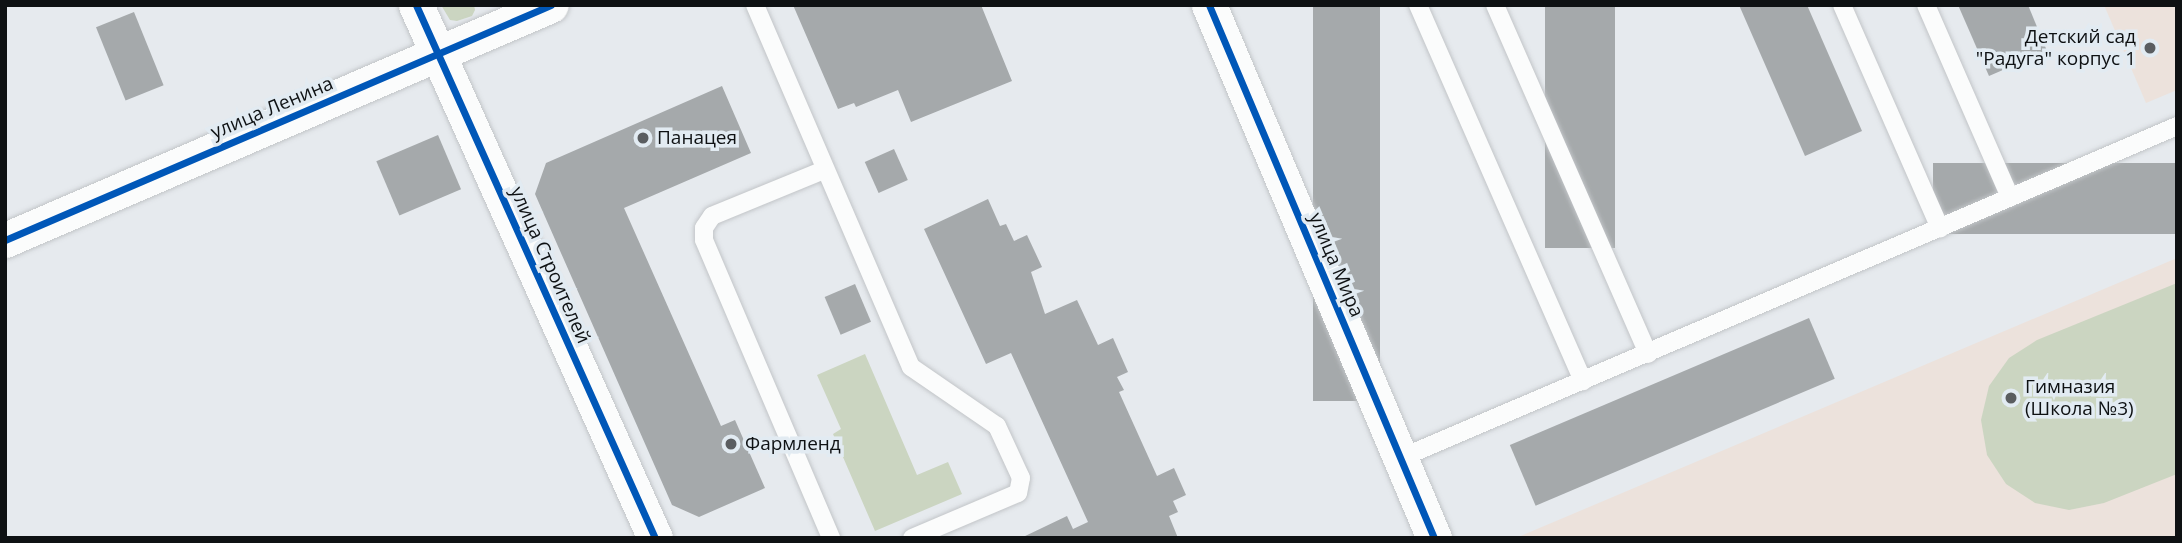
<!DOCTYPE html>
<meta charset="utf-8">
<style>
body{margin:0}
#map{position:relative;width:2182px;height:543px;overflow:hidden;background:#e6eaee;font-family:"Open Sans",sans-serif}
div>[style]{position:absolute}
.education>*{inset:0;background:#ece2dc}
.green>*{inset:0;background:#cbd5c1}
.building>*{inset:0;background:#a5a9ab;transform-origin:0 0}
.roads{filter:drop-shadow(0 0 2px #c2c5c8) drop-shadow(0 0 2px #c2c5c8)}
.service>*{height:18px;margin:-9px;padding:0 9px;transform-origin:9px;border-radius:9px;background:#fbfcfc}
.minor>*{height:35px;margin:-17.5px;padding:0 17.5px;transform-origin:17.5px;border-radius:17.5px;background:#fbfcfc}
.cycleway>*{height:7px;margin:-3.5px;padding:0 3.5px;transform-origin:3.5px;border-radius:3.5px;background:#0057b8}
.dots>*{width:19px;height:19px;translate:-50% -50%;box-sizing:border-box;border:4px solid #e2ebf2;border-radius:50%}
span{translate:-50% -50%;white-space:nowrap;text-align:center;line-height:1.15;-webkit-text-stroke:7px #e2ebf2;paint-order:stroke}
.poi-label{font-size:19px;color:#0e1113}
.right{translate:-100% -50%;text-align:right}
.left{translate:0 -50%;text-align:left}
.street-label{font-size:19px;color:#0e1113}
.frame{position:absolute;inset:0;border:7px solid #0e1113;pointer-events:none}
</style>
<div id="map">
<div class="education">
<i style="clip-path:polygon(2104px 5px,2177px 5px,2177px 90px,2146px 103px)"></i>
<i style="clip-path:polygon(2177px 258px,2177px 538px,1516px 538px)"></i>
</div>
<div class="green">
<i style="clip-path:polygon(441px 5px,474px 5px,475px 10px,472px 16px,457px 21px,450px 20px)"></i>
<i style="clip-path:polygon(2177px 283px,2177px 474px,2104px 503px,2069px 510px,2035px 503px,2006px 484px,1987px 455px,1981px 420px,1989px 386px,2009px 358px,2037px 340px)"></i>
<i style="clip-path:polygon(865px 354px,917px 475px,948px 462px,962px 494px,875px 531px,833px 434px,841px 429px,817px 375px)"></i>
</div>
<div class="building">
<i style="clip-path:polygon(793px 5px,981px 5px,1012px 81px,911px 122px,898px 90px,856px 107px,854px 103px,838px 109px)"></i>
<i style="left:1313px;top:5px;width:67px;height:396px"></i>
<i style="left:1545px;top:5px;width:70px;height:243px"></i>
<i style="clip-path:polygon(1739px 5px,1807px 5px,1862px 131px,1805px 156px)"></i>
<i style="clip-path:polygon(1958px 5px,2028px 5px,2047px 51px,1989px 76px)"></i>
<i style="left:134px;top:12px;width:79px;height:41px;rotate:68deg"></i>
<i style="clip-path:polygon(722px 86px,751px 153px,624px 208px,721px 426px,735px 420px,765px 488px,699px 517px,672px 505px,535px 194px,546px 163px)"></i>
<i style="left:438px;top:135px;width:59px;height:67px;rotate:67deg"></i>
<i style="left:894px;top:149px;width:34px;height:32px;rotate:66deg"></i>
<i style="left:2177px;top:163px;width:71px;height:244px;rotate:90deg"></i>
<i style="clip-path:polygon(988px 199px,1000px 226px,1006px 224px,1014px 241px,1027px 235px,1042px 267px,1031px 272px,1045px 314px,1077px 300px,1098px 345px,1113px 338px,1128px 372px,1117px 377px,1124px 390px,1119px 392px,1157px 476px,1174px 468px,1186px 495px,1173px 501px,1178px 512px,1169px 516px,1178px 538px,1021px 538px,1067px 516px,1073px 529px,1088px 522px,1011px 353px,986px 364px,924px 229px)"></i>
<i style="left:855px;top:284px;width:41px;height:33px;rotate:67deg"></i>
<i style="left:1809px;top:318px;width:66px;height:325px;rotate:67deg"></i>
</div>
<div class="roads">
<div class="service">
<i style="left:755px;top:5px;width:394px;rotate:66.7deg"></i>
<i style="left:911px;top:367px;width:104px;rotate:34.5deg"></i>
<i style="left:997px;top:426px;width:57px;rotate:65.2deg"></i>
<i style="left:1021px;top:478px;width:15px;rotate:101deg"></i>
<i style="left:1018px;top:493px;width:115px;rotate:157deg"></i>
<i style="left:1418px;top:5px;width:411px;rotate:66.3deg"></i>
<i style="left:1495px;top:5px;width:381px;rotate:66.3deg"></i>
<i style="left:1842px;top:5px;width:244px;rotate:66.3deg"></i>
<i style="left:1926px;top:5px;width:210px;rotate:66.4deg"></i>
<i style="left:824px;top:170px;width:121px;rotate:157.7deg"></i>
<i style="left:712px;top:216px;width:14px;rotate:124deg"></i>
<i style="left:704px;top:228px;width:12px;rotate:90deg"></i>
<i style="left:704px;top:240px;width:324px;rotate:66.9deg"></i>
<i style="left:1401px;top:458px;width:844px;rotate:-23.16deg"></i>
</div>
<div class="minor">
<i style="left:416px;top:5px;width:584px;rotate:65.85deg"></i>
<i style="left:1209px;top:5px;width:579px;rotate:67.11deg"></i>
<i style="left:5px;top:240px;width:594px;rotate:-23.29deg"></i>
</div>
</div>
<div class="cycleway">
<i style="left:416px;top:5px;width:584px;rotate:65.85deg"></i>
<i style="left:1209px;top:5px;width:579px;rotate:67.11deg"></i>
<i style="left:5px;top:240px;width:594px;rotate:-23.29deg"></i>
</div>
<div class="dots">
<i style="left:2150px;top:48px;background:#5a5d60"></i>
<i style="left:643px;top:138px;background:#5a5d60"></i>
<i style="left:2011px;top:398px;background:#5a5d60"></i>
<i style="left:731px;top:444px;background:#5a5d60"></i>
</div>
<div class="poi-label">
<span class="right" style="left:2136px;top:48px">Детский сад<br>"Радуга" корпус 1</span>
<span class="left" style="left:657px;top:138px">Панацея</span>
<span class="left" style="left:2025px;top:398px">Гимназия<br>(Школа №3)</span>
<span class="left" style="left:745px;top:444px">Фармленд</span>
</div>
<div class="street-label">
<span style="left:272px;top:108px;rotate:-23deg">улица Ленина</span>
<span style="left:550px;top:265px;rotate:66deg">улица Строителей</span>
<span style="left:1336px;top:265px;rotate:67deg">улица Мира</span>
</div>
<div class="frame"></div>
</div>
